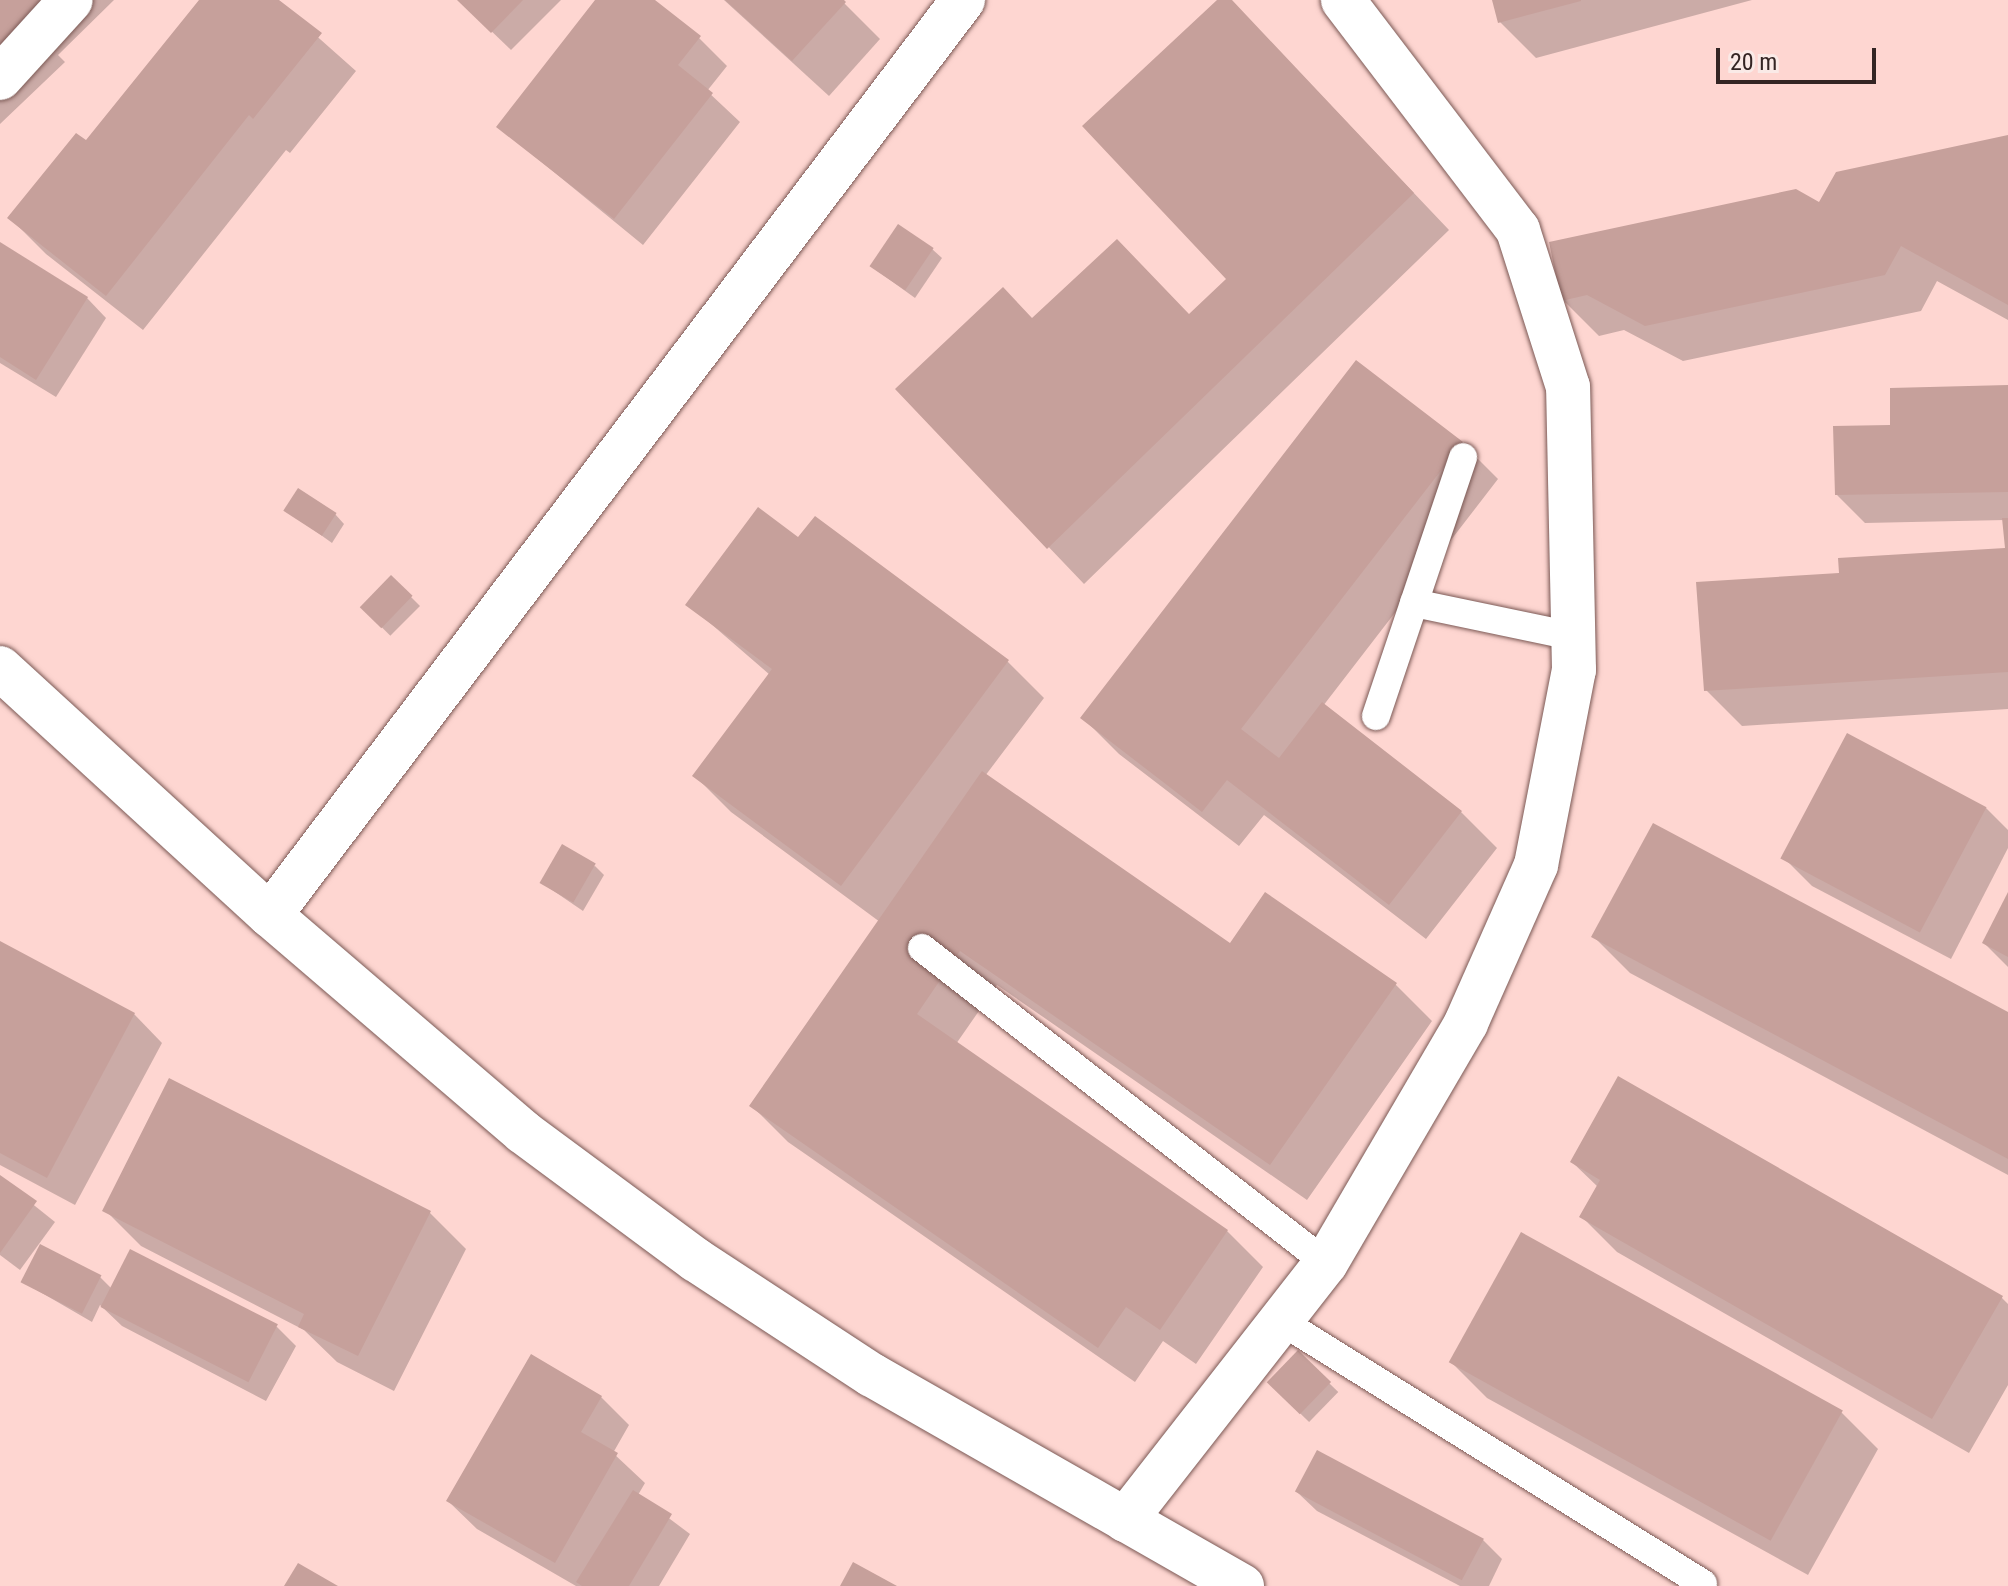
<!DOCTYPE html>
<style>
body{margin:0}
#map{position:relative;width:2008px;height:1586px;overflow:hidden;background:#fed6d1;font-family:"Roboto Condensed",sans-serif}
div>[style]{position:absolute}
.shadow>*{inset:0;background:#0003;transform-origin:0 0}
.building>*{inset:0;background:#c6a09b;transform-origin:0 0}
.roads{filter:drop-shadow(0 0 2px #7b5955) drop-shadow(0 0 2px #7b5955)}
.lane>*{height:28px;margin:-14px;padding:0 14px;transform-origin:14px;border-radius:14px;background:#fff}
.street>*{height:44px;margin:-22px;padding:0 22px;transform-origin:22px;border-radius:22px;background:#fff}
span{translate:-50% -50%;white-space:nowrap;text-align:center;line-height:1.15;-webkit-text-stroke:8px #faeae7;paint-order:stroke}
.scale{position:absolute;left:1716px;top:48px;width:160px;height:36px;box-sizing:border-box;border:4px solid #342524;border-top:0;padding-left:10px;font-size:24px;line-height:28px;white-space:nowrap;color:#342524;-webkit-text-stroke:6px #faeae7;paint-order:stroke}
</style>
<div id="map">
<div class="shadow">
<i style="clip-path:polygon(0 0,114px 0,58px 55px,65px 62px,0 124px)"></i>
<i style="clip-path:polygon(201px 0,276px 0,356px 71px,290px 153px,286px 150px,143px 330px,46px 254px,10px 218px,86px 143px)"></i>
<i style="clip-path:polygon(459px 0,561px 0,511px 50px)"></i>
<i style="clip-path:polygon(598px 0,651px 0,699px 38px,727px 66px,707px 91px,740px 122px,643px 245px,499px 127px)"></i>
<i style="clip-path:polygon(724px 0,841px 0,880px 39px,829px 96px)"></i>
<i style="clip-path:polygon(1219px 0,1229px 0,1260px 31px,1449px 230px,1084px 584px,898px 389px,1033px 320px,1190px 316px,1229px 279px)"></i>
<i style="clip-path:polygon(1494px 0,1752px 0,1536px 58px,1500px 22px)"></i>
<i style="clip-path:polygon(2008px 137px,2008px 320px,1937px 281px,1921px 311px,1683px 361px,1624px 330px,1599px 336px,1563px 300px)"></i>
<i style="clip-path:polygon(0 245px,87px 298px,106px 318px,56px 397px,0 363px)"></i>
<i style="clip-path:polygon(932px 249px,942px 258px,915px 298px,872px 267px)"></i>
<i style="clip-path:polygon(2008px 387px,2008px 709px,1742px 726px,1706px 690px,1841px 575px,2007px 550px,2005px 520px,1865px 523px,1837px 495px,1892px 427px)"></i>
<i style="clip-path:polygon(1462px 443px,1498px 479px,1323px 706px,1461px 812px,1497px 848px,1426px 939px,1264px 815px,1239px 846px,1119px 754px,1083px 718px)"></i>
<i style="clip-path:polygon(286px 510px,335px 514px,344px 524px,332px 543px)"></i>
<i style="clip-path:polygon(799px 540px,1008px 662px,1044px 698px,985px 776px,1230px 946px,1266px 894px,1396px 985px,1432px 1021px,1307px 1200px,997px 985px,956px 1044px,1227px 1231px,1263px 1267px,1196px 1364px,1163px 1341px,1135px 1382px,788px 1142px,752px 1106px,880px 922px,731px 812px,695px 776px,770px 675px,688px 604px)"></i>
<i style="left:391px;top:577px;width:41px;height:42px;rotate:45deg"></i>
<i style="clip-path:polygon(1986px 808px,2008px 830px,2008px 848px,1951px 959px,1812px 886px,1784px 858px)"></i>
<i style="clip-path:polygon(595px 866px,604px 875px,583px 911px,542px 883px)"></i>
<i style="clip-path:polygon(2008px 897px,2008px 967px,1984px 943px)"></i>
<i style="clip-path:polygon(1594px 937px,2008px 1015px,2008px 1175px,1630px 973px)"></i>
<i style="clip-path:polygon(0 943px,134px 1014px,162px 1043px,75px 1205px,0 1165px)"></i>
<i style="clip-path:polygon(1572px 1162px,2002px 1298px,2008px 1304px,2008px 1385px,1969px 1453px,1617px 1252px,1581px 1216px,1598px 1187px)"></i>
<i style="clip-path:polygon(0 1178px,55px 1222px,20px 1270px,0 1255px)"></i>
<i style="clip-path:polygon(105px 1210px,430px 1213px,466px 1249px,394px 1391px,337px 1362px,304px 1330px,141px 1246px)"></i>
<i style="clip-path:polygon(1521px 1235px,1842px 1413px,1878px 1449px,1808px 1575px,1487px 1398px,1451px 1362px)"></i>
<i style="clip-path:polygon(100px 1277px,112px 1289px,277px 1327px,296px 1346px,266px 1401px,122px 1326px,100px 1305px,92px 1322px,23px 1282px)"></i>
<i style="left:1298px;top:1353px;width:56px;height:42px;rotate:44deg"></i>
<i style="clip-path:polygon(601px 1397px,629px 1425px,613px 1453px,645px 1483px,638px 1495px,690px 1534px,659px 1586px,576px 1586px,477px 1529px,448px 1501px)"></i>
<i style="clip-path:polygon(1297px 1492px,1483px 1540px,1502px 1559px,1489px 1586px,1460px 1586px,1317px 1511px)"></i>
</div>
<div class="building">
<i style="clip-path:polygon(0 0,42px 0,24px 17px,31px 24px,0 54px)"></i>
<i style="clip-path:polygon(199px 0,279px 0,322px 33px,253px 119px,249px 115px,106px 296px,7px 218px,76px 133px,86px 140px)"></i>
<i style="clip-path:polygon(457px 0,523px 0,491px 33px)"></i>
<i style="clip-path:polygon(595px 0,655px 0,701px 36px,678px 65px,713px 93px,614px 219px,496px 127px)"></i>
<i style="clip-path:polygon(725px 0,844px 0,846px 2px,792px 61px)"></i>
<i style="clip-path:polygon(1217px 0,1232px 0,1414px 193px,1047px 549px,895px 389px,1003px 287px,1032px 318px,1117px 239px,1189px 314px,1226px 279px,1082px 126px)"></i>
<i style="clip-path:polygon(1492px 0,1581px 0,1581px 1px,1498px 23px)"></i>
<i style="clip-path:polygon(2008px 135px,2008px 305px,1901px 246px,1885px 275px,1645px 326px,1587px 295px,1561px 301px,1549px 242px,1796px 189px,1819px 202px,1836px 172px)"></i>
<i style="left:898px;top:224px;width:43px;height:51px;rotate:34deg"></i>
<i style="clip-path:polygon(0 242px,88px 297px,36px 380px,0 357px)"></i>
<i style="clip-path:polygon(1356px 360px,1463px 442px,1241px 729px,1279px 758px,1322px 702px,1462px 811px,1389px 905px,1227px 780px,1202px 812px,1080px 718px)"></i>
<i style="clip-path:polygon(2008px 385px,2008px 492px,1835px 495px,1833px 426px,1890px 425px,1890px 388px)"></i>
<i style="left:298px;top:488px;width:46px;height:27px;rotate:33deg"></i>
<i style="clip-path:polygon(758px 507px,798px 537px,815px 516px,1009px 660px,841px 886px,692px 776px,772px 669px,685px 605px)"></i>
<i style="clip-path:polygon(2002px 518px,2008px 518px,2008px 672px,1704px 691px,1696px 582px,1839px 573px,1838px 558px,2005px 548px)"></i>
<i style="left:391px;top:575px;width:30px;height:45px;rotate:44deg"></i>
<i style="left:1847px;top:733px;width:158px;height:142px;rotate:28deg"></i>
<i style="clip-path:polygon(982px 771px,1230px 943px,1265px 892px,1397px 983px,1270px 1165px,960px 951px,917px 1014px,1228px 1230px,1160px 1330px,1126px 1307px,1098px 1348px,749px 1106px)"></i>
<i style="clip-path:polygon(1653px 823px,2008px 1012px,2008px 1159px,1591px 937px)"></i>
<i style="left:562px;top:844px;width:39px;height:45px;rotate:30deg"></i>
<i style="clip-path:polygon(2008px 892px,2008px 957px,1982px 943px)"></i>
<i style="clip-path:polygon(0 941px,135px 1013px,47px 1178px,0 1153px)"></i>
<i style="clip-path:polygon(1618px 1076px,2003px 1296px,1932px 1419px,1579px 1217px,1600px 1180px,1570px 1162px)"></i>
<i style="clip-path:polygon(169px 1078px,431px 1211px,358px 1356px,298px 1327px,304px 1314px,102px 1211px)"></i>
<i style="clip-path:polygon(0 1175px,37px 1201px,0 1253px)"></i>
<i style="left:1521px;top:1232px;width:368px;height:149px;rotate:29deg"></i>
<i style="left:40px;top:1244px;width:69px;height:43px;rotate:27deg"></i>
<i style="left:130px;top:1249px;width:166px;height:65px;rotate:27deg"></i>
<i style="left:1298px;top:1350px;width:46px;height:45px;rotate:44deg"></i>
<i style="clip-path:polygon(531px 1354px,602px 1396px,581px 1432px,618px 1453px,555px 1563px,446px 1501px)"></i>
<i style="left:1317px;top:1450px;width:189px;height:47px;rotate:28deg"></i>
<i style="clip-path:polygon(633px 1490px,672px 1514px,629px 1586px,582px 1586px,576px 1582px)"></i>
<i style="clip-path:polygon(853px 1562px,897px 1586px,840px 1586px)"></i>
<i style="clip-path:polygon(298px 1563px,338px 1586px,284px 1586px)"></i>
</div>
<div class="roads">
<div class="lane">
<i style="left:1414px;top:603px;width:161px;rotate:11.8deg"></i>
<i style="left:1376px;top:716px;width:273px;rotate:-71.4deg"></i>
<i style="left:922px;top:948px;width:512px;rotate:37.94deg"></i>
<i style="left:1281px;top:1321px;width:497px;rotate:31.9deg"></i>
</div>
<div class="street">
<i style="left:0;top:78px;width:105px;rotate:-47.7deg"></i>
<i style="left:0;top:668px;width:366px;rotate:42.5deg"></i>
<i style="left:270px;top:915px;width:333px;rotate:40.6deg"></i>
<i style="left:523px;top:1132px;width:215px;rotate:36.5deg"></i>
<i style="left:696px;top:1260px;width:210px;rotate:33.2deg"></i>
<i style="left:872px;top:1375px;width:426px;rotate:29.7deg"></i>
<i style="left:270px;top:915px;width:1148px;rotate:-52.86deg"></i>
<i style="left:1125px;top:1520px;width:326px;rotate:-52deg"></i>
<i style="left:1326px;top:1263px;width:278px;rotate:-59.7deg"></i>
<i style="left:1466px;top:1023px;width:173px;rotate:-66.1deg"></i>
<i style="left:1536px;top:865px;width:199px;rotate:-79deg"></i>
<i style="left:1574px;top:670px;width:283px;rotate:-91.2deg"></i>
<i style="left:1568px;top:387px;width:165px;rotate:-107.7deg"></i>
<i style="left:1518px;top:230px;width:289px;rotate:-127.3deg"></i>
</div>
</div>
<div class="scale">20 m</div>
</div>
